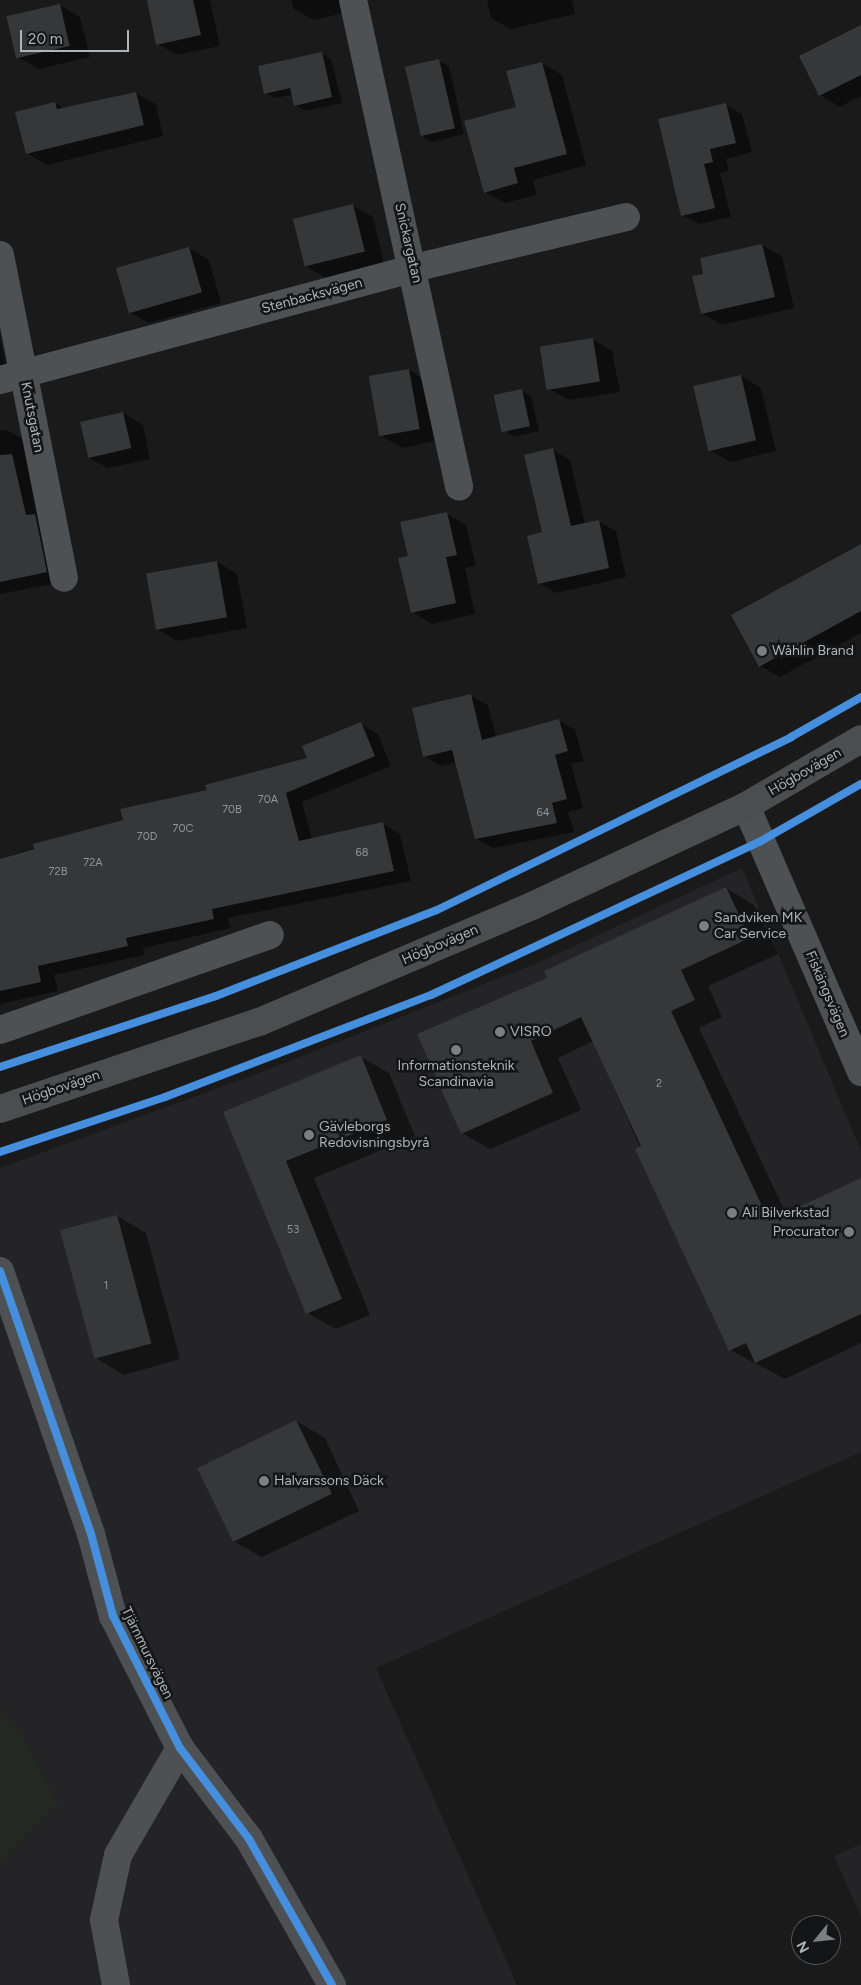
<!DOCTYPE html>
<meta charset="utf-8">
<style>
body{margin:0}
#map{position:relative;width:861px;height:1985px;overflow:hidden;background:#1a1a1a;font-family:Figtree,sans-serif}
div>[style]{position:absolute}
.built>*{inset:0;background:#242426}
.green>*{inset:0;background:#232922}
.shadow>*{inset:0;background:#0007}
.building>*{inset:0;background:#363738;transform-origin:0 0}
.minor>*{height:28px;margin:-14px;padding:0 14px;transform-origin:14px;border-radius:14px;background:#4e5153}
.major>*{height:28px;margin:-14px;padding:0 14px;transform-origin:14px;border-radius:14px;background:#4b4e4f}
.cycleway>*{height:8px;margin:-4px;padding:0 4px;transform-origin:4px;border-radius:4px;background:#468fdf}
.dots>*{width:14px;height:14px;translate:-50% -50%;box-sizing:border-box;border:2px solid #141516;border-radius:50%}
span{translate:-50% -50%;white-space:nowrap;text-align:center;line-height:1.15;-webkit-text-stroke:5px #141516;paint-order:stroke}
.number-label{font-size:11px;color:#8e969a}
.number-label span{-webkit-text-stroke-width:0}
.street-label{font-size:14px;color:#acb5ba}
.poi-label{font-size:14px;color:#acb5ba}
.left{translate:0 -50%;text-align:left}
.right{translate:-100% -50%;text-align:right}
.north{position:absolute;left:791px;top:1915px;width:50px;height:50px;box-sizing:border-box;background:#141516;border:1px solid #515558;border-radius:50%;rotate:242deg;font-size:14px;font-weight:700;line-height:20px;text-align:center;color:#acb5ba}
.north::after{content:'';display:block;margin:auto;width:18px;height:22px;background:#797f82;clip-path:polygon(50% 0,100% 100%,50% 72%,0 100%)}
.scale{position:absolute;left:20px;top:30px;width:109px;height:22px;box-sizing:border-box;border:2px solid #acb5ba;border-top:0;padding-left:6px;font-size:15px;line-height:18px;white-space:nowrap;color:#acb5ba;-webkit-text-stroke:4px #141516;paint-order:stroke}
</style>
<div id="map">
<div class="built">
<i style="clip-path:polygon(742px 868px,861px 1151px,861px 1452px,376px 1668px,517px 1985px,0 1985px,0 1864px,59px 1804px,23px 1736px,0 1708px,0 1168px,262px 1072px,540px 962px)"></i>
<i style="clip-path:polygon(861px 1844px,861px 1917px,834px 1856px)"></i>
</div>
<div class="green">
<i style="clip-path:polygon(0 1708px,23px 1736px,59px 1804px,0 1864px)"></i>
</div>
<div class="shadow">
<i style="clip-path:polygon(148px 0,210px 0,220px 46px,177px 55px,158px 44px)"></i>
<i style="clip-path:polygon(291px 0,345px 0,348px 12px,314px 20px,294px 9px)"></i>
<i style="clip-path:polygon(487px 0,572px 0,575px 14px,511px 29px,491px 18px)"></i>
<i style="clip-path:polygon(60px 5px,80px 17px,90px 57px,39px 69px,19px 58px)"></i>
<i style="clip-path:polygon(861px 26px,861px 96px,840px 107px,820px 95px)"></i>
<i style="clip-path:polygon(321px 53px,331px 59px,342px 103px,305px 111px,295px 105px,292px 95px,275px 98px,265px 93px)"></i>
<i style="clip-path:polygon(439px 61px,449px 66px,464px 134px,432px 142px,422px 136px)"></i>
<i style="clip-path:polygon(542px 63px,562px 75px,586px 165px,533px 180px,537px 195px,505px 203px,485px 192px,517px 108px)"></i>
<i style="clip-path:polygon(136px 93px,156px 104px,163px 136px,47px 165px,27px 153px,55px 103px,65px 109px)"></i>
<i style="clip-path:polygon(726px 105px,742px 114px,752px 152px,726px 159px,729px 171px,720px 173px,731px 217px,699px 224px,682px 215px)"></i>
<i style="clip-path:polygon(353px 206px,373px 217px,384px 263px,326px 278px,306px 266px)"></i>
<i style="clip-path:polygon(762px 245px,782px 256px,794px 308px,722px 325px,702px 313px)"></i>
<i style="clip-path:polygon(189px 248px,209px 260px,221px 303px,149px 323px,129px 312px)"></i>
<i style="clip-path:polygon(0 339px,6px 365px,0 367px)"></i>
<i style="clip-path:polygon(592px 339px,612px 351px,620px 392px,569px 400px,549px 389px)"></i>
<i style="clip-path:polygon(409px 370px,428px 382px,440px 440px,402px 448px,382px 436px)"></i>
<i style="clip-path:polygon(741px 376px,761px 388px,776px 451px,730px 462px,710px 450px)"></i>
<i style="clip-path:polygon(521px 391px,531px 396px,539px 431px,514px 437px,505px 431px)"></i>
<i style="clip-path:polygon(123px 413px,143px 425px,150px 459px,108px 468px,88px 457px)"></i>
<i style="clip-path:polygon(7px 430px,23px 439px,63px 582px,0 594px,0 431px)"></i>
<i style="clip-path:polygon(553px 450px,570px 460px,585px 524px,598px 521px,616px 531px,626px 577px,556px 593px,539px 583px)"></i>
<i style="clip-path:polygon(446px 513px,466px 525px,476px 566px,465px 568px,475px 614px,432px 624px,412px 612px)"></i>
<i style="clip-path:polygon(861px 546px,861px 633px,780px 677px,760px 666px)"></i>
<i style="clip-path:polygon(217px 562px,237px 574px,247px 628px,177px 641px,157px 629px)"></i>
<i style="clip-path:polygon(471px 696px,488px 705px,496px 737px,558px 720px,575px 730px,584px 761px,571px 764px,583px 808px,568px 812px,574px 832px,493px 848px,476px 839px,456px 762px,441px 766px,424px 756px)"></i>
<i style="clip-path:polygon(361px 724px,378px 734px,391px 766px,302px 802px,312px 839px,383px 824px,400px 834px,411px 881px,228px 918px,231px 928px,143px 948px,144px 955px,54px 975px,58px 991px,0 1004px,0 859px,308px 759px)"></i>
<i style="clip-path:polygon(726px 888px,754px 905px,778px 954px,708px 986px,722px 1017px,699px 1028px,786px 1214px,861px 1180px,861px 1343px,785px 1379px,730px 1350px,593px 1041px,558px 1058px,581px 1110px,490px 1149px,462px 1133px,548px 978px)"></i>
<i style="clip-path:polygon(361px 1057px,389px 1073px,415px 1136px,314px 1178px,370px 1315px,336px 1329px,307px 1313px,225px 1112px)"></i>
<i style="clip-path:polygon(117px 1216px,146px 1233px,180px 1359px,124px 1375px,96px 1358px)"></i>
<i style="clip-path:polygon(296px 1421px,325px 1438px,359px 1511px,262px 1557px,233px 1541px,198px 1468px)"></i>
</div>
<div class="building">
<i style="clip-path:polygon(147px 0,193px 0,201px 35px,156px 45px)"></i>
<i style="left:60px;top:4px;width:43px;height:55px;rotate:77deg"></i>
<i style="clip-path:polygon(861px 25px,861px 75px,819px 96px,799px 56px)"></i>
<i style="clip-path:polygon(322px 52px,332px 97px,294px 106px,290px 88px,264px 94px,258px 66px)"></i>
<i style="left:439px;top:59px;width:71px;height:35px;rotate:77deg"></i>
<i style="clip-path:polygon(542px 62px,567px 154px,514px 168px,518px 183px,484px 193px,464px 121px,516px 107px,506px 71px)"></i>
<i style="clip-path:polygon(136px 92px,144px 125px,26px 154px,15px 112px,55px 102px,57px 109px)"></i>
<i style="clip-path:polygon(726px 103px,736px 143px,710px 149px,713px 162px,704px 164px,715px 208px,681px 216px,658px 119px)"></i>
<i style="left:353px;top:204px;width:49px;height:62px;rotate:76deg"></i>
<i style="clip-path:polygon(762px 244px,775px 297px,701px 314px,692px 276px,703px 274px,700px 258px)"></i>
<i style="left:189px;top:247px;width:47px;height:76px;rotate:74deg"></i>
<i style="left:593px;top:338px;width:44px;height:54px;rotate:81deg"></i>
<i style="left:409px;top:369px;width:61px;height:41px;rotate:80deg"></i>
<i style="left:741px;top:375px;width:67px;height:49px;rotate:77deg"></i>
<i style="left:522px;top:389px;width:38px;height:29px;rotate:78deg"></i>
<i style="left:123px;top:412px;width:37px;height:44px;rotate:77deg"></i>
<i style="clip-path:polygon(553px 448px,571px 526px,599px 520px,609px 568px,538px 584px,527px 536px,542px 532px,524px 455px)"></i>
<i style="clip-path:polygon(12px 454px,26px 515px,35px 514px,47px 572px,0 582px,0 455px)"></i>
<i style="clip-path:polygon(447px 512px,457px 555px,446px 557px,456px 603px,411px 613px,398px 558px,408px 556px,400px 522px)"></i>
<i style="clip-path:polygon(861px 544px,861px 611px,759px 667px,731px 615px)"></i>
<i style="left:217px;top:561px;width:57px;height:72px;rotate:80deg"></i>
<i style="clip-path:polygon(471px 694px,482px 740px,559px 719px,568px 751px,555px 755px,567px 799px,552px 803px,557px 823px,475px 839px,452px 750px,423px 757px,412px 708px)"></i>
<i style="clip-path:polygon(361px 722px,375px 756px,286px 793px,299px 841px,383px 822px,394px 871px,212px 909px,214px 919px,126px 938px,128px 946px,38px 966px,41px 982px,0 991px,0 859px,34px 849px,33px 844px,123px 820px,120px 809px,207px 790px,205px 785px,307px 758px,302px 746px)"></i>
<i style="clip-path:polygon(726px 887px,750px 938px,681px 970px,695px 1000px,671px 1011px,769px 1221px,861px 1178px,861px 1314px,755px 1363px,746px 1343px,729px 1351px,635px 1149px,641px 1146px,581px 1017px,531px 1041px,553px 1093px,461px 1134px,417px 1034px,547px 978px,544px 971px)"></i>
<i style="clip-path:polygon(361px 1055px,387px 1120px,286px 1161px,342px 1299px,306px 1314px,223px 1112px)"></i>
<i style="left:117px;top:1215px;width:133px;height:59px;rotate:75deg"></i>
<i style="left:296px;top:1420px;width:82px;height:110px;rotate:64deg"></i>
</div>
<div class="minor">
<i style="left:353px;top:0;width:498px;rotate:77.7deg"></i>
<i style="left:0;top:255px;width:329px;rotate:78.8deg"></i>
<i style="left:0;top:380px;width:429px;rotate:-15.1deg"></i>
<i style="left:414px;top:268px;width:218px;rotate:-13.5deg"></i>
<i style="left:746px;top:806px;width:290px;rotate:66.6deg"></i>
<i style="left:0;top:1030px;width:286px;rotate:-19.4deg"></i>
<i style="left:0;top:1271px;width:278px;rotate:70.9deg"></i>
<i style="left:91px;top:1534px;width:85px;rotate:75deg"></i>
<i style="left:113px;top:1616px;width:148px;rotate:63.1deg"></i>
<i style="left:180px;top:1748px;width:114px;rotate:52.8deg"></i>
<i style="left:249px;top:1839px;width:168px;rotate:60.4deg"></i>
<i style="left:116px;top:1985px;width:66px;rotate:-100.5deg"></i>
<i style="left:104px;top:1920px;width:66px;rotate:-77.8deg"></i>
<i style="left:118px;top:1855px;width:124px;rotate:-59.9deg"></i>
</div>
<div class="major">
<i style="left:0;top:1109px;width:273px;rotate:-18.6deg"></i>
<i style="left:259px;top:1022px;width:297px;rotate:-23deg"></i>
<i style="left:532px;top:906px;width:236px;rotate:-25deg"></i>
<i style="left:746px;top:806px;width:133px;rotate:-30.2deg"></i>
</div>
<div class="cycleway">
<i style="left:0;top:1067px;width:227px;rotate:-18.2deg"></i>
<i style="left:216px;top:996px;width:237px;rotate:-21.3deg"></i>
<i style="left:437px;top:910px;width:394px;rotate:-26deg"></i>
<i style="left:791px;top:737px;width:81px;rotate:-29.7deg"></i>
<i style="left:0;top:1152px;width:174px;rotate:-18.4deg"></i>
<i style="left:165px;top:1097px;width:285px;rotate:-21deg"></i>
<i style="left:431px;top:995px;width:364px;rotate:-25deg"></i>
<i style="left:761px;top:841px;width:115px;rotate:-29.7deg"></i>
<i style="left:0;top:1271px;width:278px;rotate:70.9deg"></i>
<i style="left:91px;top:1534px;width:85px;rotate:75deg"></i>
<i style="left:113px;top:1616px;width:148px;rotate:63.1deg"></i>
<i style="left:180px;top:1748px;width:114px;rotate:52.8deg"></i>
<i style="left:249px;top:1839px;width:168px;rotate:60.4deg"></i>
</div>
<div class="dots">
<i style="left:762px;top:651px;background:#797f82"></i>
<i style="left:704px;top:926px;background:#797f82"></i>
<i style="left:500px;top:1032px;background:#797f82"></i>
<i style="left:456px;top:1050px;background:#797f82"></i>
<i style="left:309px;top:1135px;background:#797f82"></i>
<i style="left:732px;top:1213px;background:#797f82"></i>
<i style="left:849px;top:1232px;background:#797f82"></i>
<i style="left:264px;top:1481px;background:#797f82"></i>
</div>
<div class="number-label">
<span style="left:268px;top:800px">70A</span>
<span style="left:232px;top:810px">70B</span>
<span style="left:543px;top:813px">64</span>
<span style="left:183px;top:829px">70C</span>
<span style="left:147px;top:837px">70D</span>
<span style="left:362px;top:853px">68</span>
<span style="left:93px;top:863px">72A</span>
<span style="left:58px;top:872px">72B</span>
<span style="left:659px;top:1084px">2</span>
<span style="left:293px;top:1230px">53</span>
<span style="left:106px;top:1286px">1</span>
</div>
<div class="street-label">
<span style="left:408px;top:243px;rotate:77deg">Snickargatan</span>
<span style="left:312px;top:296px;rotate:-15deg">Stenbacksvägen</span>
<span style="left:32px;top:417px;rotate:79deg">Knutsgatan</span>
<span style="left:805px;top:772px;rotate:-30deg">Högbovägen</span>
<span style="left:440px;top:945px;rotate:-23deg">Högbovägen</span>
<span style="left:827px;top:994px;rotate:67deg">Fiskängsvägen</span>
<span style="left:61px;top:1088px;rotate:-19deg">Högbovägen</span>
<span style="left:147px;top:1653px;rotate:64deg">Tjärnmursvägen</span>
</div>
<div class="poi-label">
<span class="left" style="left:772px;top:651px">Wåhlin Brand</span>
<span class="left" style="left:714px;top:926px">Sandviken MK<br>Car Service</span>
<span class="left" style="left:510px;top:1032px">VISRO</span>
<span style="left:456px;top:1074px">Informationsteknik<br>Scandinavia</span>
<span class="left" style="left:319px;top:1135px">Gävleborgs<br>Redovisningsbyrå</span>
<span class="left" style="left:742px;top:1213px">Ali Bilverkstad</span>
<span class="right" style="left:839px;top:1232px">Procurator</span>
<span class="left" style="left:274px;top:1481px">Halvarssons Däck</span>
</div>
<div class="north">N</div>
<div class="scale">20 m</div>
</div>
